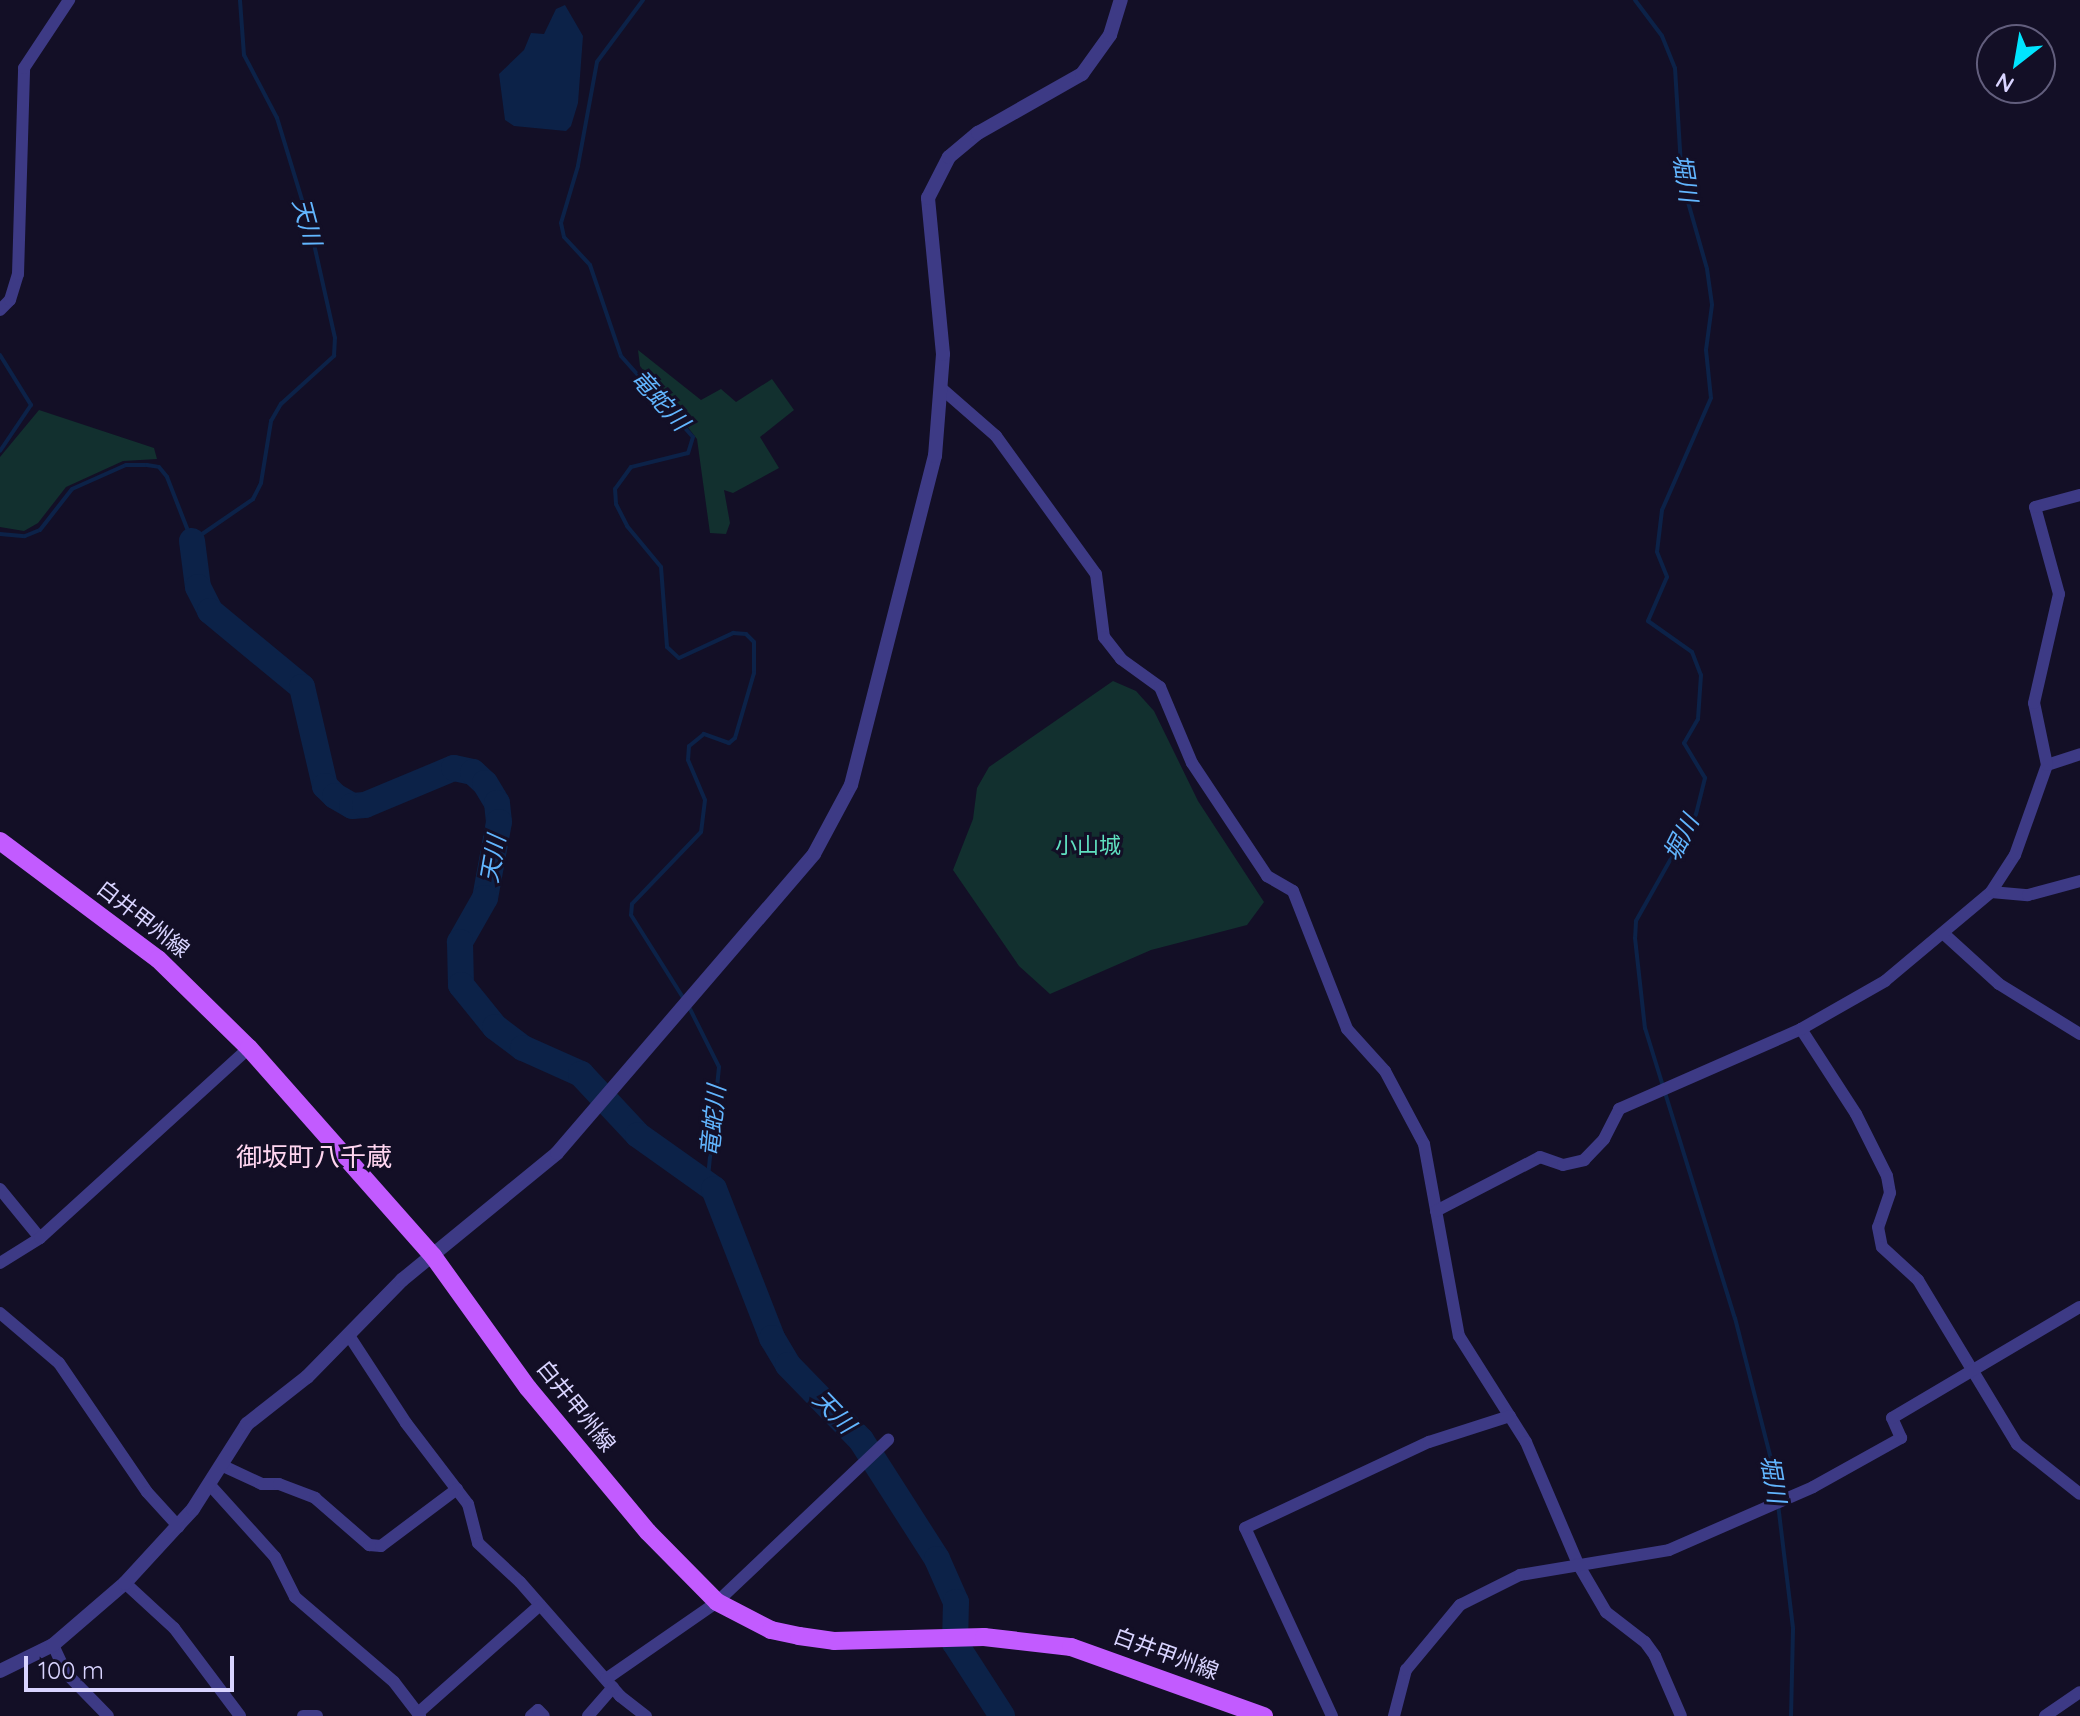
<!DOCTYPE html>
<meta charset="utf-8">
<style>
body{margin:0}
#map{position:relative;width:2080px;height:1716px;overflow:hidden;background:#130f26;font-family:Quicksand,"Noto Sans JP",sans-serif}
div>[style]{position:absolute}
.green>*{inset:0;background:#12302f}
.water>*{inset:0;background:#0c2248}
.stream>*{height:4px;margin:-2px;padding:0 2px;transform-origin:2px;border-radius:2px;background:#0c2248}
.river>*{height:26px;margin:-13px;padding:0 13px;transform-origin:13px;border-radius:13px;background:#0c2248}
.minor>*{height:12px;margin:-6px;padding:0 6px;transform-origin:6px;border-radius:6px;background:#3d3a85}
.tertiary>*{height:14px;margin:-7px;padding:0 7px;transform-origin:7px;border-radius:7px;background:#3d3a85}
.primary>*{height:18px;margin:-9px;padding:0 9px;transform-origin:9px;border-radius:9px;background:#c25bff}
span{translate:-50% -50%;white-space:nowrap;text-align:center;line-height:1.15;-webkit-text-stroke:6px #130f26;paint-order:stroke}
.park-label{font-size:22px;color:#5fe0c0}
.street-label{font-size:22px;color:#d9d4ff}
.water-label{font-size:24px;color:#62b6ff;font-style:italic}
.quarter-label{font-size:26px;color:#ffd6f0}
.north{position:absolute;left:1976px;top:24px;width:80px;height:80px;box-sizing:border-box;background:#130f26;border:2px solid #625e7d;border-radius:50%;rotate:211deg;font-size:22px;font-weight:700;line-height:32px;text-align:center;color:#d9d4ff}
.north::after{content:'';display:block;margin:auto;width:28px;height:36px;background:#00e5ff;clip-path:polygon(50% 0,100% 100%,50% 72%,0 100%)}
.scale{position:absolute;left:24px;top:1656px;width:210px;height:36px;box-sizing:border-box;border:4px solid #d9d4ff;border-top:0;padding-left:10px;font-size:24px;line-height:28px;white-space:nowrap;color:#d9d4ff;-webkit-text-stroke:6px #130f26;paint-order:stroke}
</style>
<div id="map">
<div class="green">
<i style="clip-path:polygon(638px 350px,701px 400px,721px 389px,736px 402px,772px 379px,794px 410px,760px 437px,779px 468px,733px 493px,724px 490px,730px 523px,726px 534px,710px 533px,697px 439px,640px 366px)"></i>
<i style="clip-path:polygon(39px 410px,154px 448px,157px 459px,123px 461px,66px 487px,38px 523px,24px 531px,0 527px,0 457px)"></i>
<i style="clip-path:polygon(1113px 681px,1136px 691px,1154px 711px,1198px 801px,1264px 902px,1247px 925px,1151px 950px,1050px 994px,1019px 966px,953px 870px,973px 819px,977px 788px,989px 767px)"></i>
</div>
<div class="water">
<i style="clip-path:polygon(565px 5px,583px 36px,578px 103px,571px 126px,566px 131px,514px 126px,505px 120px,499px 74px,524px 50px,531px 33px,544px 34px,556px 9px)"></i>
</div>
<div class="stream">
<i style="left:643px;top:0;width:77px;rotate:126.6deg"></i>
<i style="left:597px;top:62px;width:106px;rotate:100.4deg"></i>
<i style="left:578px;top:166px;width:59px;rotate:106.6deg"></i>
<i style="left:561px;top:223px;width:14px;rotate:78deg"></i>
<i style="left:564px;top:237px;width:38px;rotate:47deg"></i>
<i style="left:590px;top:265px;width:96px;rotate:71.2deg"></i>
<i style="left:621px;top:356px;width:108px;rotate:48.4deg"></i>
<i style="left:693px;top:437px;width:17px;rotate:107deg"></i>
<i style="left:688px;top:453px;width:59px;rotate:166.2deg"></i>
<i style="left:631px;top:467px;width:27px;rotate:126deg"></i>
<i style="left:615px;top:489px;width:15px;rotate:86deg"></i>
<i style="left:616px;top:504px;width:25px;rotate:63deg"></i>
<i style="left:627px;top:526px;width:53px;rotate:50.3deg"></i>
<i style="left:661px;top:567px;width:80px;rotate:85.7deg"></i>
<i style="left:667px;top:647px;width:16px;rotate:43deg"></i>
<i style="left:679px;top:658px;width:60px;rotate:-24.8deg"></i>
<i style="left:733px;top:633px;width:13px;rotate:4deg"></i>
<i style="left:746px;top:634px;width:11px;rotate:45deg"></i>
<i style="left:754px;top:642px;width:31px;rotate:90deg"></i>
<i style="left:754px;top:673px;width:68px;rotate:106.3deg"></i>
<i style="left:735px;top:738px;width:8px;rotate:140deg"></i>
<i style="left:729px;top:743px;width:27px;rotate:-160deg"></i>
<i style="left:704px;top:734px;width:19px;rotate:141deg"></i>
<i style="left:689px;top:746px;width:14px;rotate:94deg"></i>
<i style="left:688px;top:760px;width:43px;rotate:67deg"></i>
<i style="left:705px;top:800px;width:32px;rotate:97deg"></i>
<i style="left:701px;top:832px;width:100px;rotate:133.8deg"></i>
<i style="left:632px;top:904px;width:11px;rotate:95deg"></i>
<i style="left:631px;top:915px;width:99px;rotate:57.8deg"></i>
<i style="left:1635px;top:0;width:45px;rotate:53.1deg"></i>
<i style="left:1662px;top:36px;width:35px;rotate:68deg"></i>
<i style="left:1675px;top:68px;width:113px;rotate:86.5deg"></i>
<i style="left:1682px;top:181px;width:91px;rotate:74.1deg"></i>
<i style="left:1707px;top:269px;width:36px;rotate:82deg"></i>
<i style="left:1712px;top:305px;width:45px;rotate:97.6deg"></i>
<i style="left:1706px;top:350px;width:48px;rotate:84.1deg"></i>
<i style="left:1711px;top:398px;width:122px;rotate:113.6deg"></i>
<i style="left:1662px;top:510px;width:42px;rotate:96.8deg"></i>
<i style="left:1657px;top:552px;width:27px;rotate:68deg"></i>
<i style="left:1667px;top:577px;width:48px;rotate:113.4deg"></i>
<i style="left:1648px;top:621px;width:54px;rotate:35.2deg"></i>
<i style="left:1692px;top:652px;width:25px;rotate:69deg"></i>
<i style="left:1701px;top:675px;width:44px;rotate:93.9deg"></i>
<i style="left:1698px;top:719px;width:28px;rotate:120deg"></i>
<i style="left:1684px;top:743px;width:41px;rotate:59deg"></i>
<i style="left:1705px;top:778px;width:37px;rotate:104deg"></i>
<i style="left:1696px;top:814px;width:123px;rotate:119.3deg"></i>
<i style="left:1636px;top:921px;width:17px;rotate:93deg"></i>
<i style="left:1635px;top:938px;width:91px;rotate:83.7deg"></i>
<i style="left:1645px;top:1028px;width:304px;rotate:72.8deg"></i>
<i style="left:1735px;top:1318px;width:158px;rotate:75.7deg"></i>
<i style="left:1774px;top:1471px;width:159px;rotate:83.1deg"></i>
<i style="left:1793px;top:1629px;width:87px;rotate:91.3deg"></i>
<i style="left:0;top:355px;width:59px;rotate:58.2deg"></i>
<i style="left:31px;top:405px;width:55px;rotate:124deg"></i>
<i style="left:0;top:534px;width:25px;rotate:5deg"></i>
<i style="left:25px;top:536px;width:16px;rotate:-22deg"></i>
<i style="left:40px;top:530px;width:52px;rotate:-52deg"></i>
<i style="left:72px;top:489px;width:59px;rotate:-24deg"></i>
<i style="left:126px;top:465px;width:21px"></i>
<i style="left:147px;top:465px;width:12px;rotate:9deg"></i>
<i style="left:159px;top:467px;width:13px;rotate:51deg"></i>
<i style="left:167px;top:477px;width:69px;rotate:68.7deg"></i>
<i style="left:192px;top:541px;width:74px;rotate:-34.5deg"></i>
<i style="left:253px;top:499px;width:18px;rotate:-63deg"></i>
<i style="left:261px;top:483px;width:63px;rotate:-80.8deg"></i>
<i style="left:271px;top:421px;width:20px;rotate:-60deg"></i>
<i style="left:281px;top:404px;width:72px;rotate:-42.2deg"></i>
<i style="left:334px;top:356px;width:18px;rotate:-87deg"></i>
<i style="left:335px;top:338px;width:115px;rotate:-102.6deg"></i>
<i style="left:310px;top:226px;width:113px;rotate:-107deg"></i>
<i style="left:277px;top:118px;width:71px;rotate:-117.6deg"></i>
<i style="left:244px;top:55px;width:55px;rotate:-94.2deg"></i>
<i style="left:689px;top:1007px;width:67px;rotate:63.4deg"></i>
<i style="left:719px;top:1067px;width:121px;rotate:95.7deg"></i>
</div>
<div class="river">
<i style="left:192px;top:541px;width:46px;rotate:82.6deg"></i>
<i style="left:198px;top:587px;width:27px;rotate:63deg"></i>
<i style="left:210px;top:611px;width:119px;rotate:39.6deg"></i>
<i style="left:302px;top:687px;width:102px;rotate:76.9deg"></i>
<i style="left:325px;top:786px;width:14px;rotate:45deg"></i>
<i style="left:335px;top:796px;width:20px;rotate:30deg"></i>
<i style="left:352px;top:806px;width:13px;rotate:-4deg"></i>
<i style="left:365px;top:805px;width:96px;rotate:-22.6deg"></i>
<i style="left:454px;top:768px;width:19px;rotate:12deg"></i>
<i style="left:473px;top:772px;width:16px;rotate:43deg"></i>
<i style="left:485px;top:783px;width:23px;rotate:59deg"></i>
<i style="left:497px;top:803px;width:19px;rotate:84deg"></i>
<i style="left:499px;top:822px;width:77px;rotate:100.4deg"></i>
<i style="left:485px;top:898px;width:51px;rotate:119.6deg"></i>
<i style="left:460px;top:942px;width:43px;rotate:88.7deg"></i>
<i style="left:461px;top:985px;width:54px;rotate:51deg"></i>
<i style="left:495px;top:1027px;width:35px;rotate:37deg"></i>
<i style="left:523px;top:1048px;width:64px;rotate:24.1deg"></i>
<i style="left:581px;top:1074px;width:83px;rotate:46.9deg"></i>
<i style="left:638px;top:1135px;width:93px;rotate:35.4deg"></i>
<i style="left:714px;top:1189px;width:160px;rotate:68.7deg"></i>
<i style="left:772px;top:1338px;width:31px;rotate:59deg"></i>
<i style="left:788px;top:1365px;width:105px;rotate:45.8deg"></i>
<i style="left:861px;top:1440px;width:141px;rotate:57.4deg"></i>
<i style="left:937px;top:1559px;width:47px;rotate:66.2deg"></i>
<i style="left:956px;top:1602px;width:41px;rotate:91.4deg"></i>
<i style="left:955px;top:1643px;width:87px;rotate:57.2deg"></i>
</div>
<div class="minor">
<i style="left:0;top:310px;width:14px;rotate:-45deg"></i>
<i style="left:10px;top:300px;width:27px;rotate:-73deg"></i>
<i style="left:18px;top:274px;width:206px;rotate:-88.3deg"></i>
<i style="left:24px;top:68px;width:82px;rotate:-56.5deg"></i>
<i style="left:941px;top:388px;width:73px;rotate:41.1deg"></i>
<i style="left:996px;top:436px;width:170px;rotate:54.1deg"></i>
<i style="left:1096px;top:574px;width:64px;rotate:82.8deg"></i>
<i style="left:1104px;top:637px;width:28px;rotate:52deg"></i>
<i style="left:1121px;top:659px;width:48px;rotate:35.7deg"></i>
<i style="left:1160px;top:687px;width:82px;rotate:67.2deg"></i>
<i style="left:1192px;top:763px;width:136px;rotate:56.4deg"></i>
<i style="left:1267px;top:876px;width:30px;rotate:30deg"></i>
<i style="left:1293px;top:891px;width:148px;rotate:68.6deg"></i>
<i style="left:1347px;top:1029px;width:57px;rotate:47.9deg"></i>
<i style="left:1385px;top:1071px;width:83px;rotate:61.9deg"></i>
<i style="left:1424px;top:1144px;width:195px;rotate:79.7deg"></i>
<i style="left:1459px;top:1336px;width:125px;rotate:57.7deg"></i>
<i style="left:1526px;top:1442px;width:133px;rotate:66.9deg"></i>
<i style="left:1578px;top:1564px;width:56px;rotate:59.7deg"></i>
<i style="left:1606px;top:1612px;width:49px;rotate:37.6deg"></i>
<i style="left:1645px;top:1642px;width:17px;rotate:54deg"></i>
<i style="left:1655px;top:1656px;width:65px;rotate:66.6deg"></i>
<i style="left:2047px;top:765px;width:35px;rotate:-18deg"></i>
<i style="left:1991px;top:892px;width:37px;rotate:5deg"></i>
<i style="left:2028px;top:895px;width:54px;rotate:-15.1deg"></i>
<i style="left:1944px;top:934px;width:74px;rotate:42.3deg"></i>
<i style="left:1999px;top:984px;width:95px;rotate:31.7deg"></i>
<i style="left:1801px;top:1029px;width:101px;rotate:57.1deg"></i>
<i style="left:1856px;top:1114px;width:69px;rotate:63.4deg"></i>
<i style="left:1887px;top:1176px;width:17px;rotate:80deg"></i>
<i style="left:1890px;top:1193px;width:36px;rotate:109deg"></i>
<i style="left:1878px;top:1227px;width:20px;rotate:79deg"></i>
<i style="left:1882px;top:1247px;width:49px;rotate:42.5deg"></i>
<i style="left:1918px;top:1280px;width:192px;rotate:58.9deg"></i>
<i style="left:2017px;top:1444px;width:80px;rotate:38.4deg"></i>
<i style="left:0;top:1189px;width:63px;rotate:50.8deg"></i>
<i style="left:1436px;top:1211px;width:117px;rotate:-27.4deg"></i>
<i style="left:1540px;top:1157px;width:24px;rotate:19deg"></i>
<i style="left:1563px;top:1165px;width:22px;rotate:-13deg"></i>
<i style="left:1584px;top:1160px;width:29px;rotate:-46deg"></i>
<i style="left:1604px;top:1139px;width:34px;rotate:-63deg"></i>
<i style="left:1619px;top:1109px;width:199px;rotate:-23.7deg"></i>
<i style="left:1801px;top:1029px;width:97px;rotate:-29.7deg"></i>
<i style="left:1885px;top:981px;width:138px;rotate:-40deg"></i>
<i style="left:1991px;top:892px;width:44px;rotate:-57deg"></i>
<i style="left:2015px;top:855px;width:96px;rotate:-70.4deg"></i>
<i style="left:2047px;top:765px;width:63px;rotate:-101.8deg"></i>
<i style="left:2034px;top:703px;width:112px;rotate:-77.1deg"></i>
<i style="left:2059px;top:594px;width:90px;rotate:-105.4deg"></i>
<i style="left:2035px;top:507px;width:47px;rotate:-14.9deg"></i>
<i style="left:0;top:1263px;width:47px;rotate:-32deg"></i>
<i style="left:40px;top:1238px;width:282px;rotate:-42.3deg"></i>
<i style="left:0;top:1313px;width:77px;rotate:40.3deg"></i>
<i style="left:59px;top:1363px;width:156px;rotate:55.7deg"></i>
<i style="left:147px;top:1492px;width:47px;rotate:47.6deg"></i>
<i style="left:348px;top:1334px;width:106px;rotate:56.9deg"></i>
<i style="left:406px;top:1423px;width:102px;rotate:52.6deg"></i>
<i style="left:468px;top:1504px;width:40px;rotate:75.6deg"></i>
<i style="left:478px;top:1543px;width:57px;rotate:42.9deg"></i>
<i style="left:520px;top:1582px;width:152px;rotate:48.7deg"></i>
<i style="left:620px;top:1696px;width:33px;rotate:38deg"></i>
<i style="left:221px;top:1465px;width:45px;rotate:24.9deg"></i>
<i style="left:262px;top:1484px;width:17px"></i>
<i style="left:279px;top:1484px;width:39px;rotate:21deg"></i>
<i style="left:315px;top:1498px;width:72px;rotate:41deg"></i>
<i style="left:369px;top:1545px;width:12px;rotate:5deg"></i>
<i style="left:381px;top:1546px;width:95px;rotate:-36.9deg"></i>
<i style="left:209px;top:1484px;width:98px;rotate:47.9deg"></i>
<i style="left:275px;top:1557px;width:45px;rotate:63.4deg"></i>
<i style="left:295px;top:1597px;width:130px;rotate:40.6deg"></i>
<i style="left:394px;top:1682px;width:43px;rotate:52.6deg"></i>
<i style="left:125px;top:1583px;width:67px;rotate:42.6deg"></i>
<i style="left:174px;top:1628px;width:110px;rotate:53.1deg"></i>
<i style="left:53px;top:1645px;width:31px;rotate:65deg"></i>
<i style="left:66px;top:1673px;width:60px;rotate:45.7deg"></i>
<i style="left:606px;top:1679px;width:135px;rotate:-34.7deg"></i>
<i style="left:717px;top:1602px;width:236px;rotate:-43.5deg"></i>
<i style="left:418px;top:1713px;width:163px;rotate:-41.5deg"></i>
<i style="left:303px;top:1716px;width:14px"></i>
<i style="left:531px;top:1716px;width:9px;rotate:-41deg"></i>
<i style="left:538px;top:1710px;width:8px;rotate:45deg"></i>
<i style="left:588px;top:1716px;width:38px;rotate:-49deg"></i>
<i style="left:1332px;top:1716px;width:207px;rotate:-114.8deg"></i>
<i style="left:1245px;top:1528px;width:203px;rotate:-25.1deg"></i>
<i style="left:1429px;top:1442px;width:85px;rotate:-17.8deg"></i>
<i style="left:1394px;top:1716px;width:48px;rotate:-75.4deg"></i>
<i style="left:1406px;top:1670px;width:85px;rotate:-50.3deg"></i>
<i style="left:1460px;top:1605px;width:67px;rotate:-26.6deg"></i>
<i style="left:1520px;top:1575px;width:151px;rotate:-9.5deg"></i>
<i style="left:1669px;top:1550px;width:157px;rotate:-23.6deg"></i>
<i style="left:1813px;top:1487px;width:101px;rotate:-29.1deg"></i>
<i style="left:1901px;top:1438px;width:22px;rotate:-114deg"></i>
<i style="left:1892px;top:1418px;width:218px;rotate:-30.6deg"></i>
<i style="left:2045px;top:1716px;width:42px;rotate:-34.4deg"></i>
</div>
<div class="tertiary">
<i style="left:0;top:1671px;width:59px;rotate:-26.1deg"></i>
<i style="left:53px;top:1645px;width:95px;rotate:-40.7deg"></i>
<i style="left:125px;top:1583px;width:100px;rotate:-47.4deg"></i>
<i style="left:193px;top:1509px;width:101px;rotate:-57.6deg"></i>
<i style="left:247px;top:1424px;width:76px;rotate:-38.1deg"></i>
<i style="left:307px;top:1377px;width:136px;rotate:-45.6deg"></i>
<i style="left:402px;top:1280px;width:200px;rotate:-39.3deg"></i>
<i style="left:557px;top:1153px;width:394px;rotate:-49.3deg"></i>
<i style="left:814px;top:854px;width:78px;rotate:-61.8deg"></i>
<i style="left:851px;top:785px;width:340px;rotate:-75.7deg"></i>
<i style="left:935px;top:456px;width:102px;rotate:-85.5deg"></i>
<i style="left:943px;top:354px;width:157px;rotate:-95.5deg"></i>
<i style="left:928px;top:198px;width:46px;rotate:-62.9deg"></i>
<i style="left:949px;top:157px;width:38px;rotate:-40deg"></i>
<i style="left:978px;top:133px;width:120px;rotate:-29.6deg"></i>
<i style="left:1082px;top:74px;width:48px;rotate:-54.3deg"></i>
<i style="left:1110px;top:35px;width:37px;rotate:-73deg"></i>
</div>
<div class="primary">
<i style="left:0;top:841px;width:197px;rotate:36.8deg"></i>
<i style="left:158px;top:959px;width:127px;rotate:44.4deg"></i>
<i style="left:249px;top:1048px;width:278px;rotate:48.5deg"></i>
<i style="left:433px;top:1256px;width:163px;rotate:54.3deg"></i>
<i style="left:528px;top:1388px;width:187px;rotate:50.2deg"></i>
<i style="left:648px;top:1532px;width:98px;rotate:45.4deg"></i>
<i style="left:717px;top:1602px;width:61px;rotate:27.4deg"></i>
<i style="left:771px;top:1630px;width:29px;rotate:12deg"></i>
<i style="left:799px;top:1636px;width:35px;rotate:8deg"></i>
<i style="left:834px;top:1641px;width:150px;rotate:-1.5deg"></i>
<i style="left:984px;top:1637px;width:88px;rotate:6.6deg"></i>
<i style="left:1071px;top:1647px;width:205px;rotate:19.7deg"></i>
</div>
<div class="park-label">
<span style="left:1088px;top:846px">小山城</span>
</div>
<div class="street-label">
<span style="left:143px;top:919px;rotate:38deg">白井甲州線</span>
<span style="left:576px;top:1406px;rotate:51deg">白井甲州線</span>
<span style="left:1166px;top:1654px;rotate:20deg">白井甲州線</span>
</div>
<div class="water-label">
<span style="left:1685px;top:178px;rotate:81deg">堀川</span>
<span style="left:307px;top:222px;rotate:75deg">天川</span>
<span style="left:660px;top:400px;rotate:48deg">竜蛇川</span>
<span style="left:1681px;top:838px;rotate:-63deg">堀川</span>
<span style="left:493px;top:859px;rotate:-80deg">天川</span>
<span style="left:713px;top:1121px;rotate:-84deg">竜蛇川</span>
<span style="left:834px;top:1412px;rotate:46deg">天川</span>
<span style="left:1773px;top:1479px;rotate:80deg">堀川</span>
</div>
<div class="quarter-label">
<span style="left:314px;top:1157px">御坂町八千蔵</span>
</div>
<div class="north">N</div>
<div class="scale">100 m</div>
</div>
